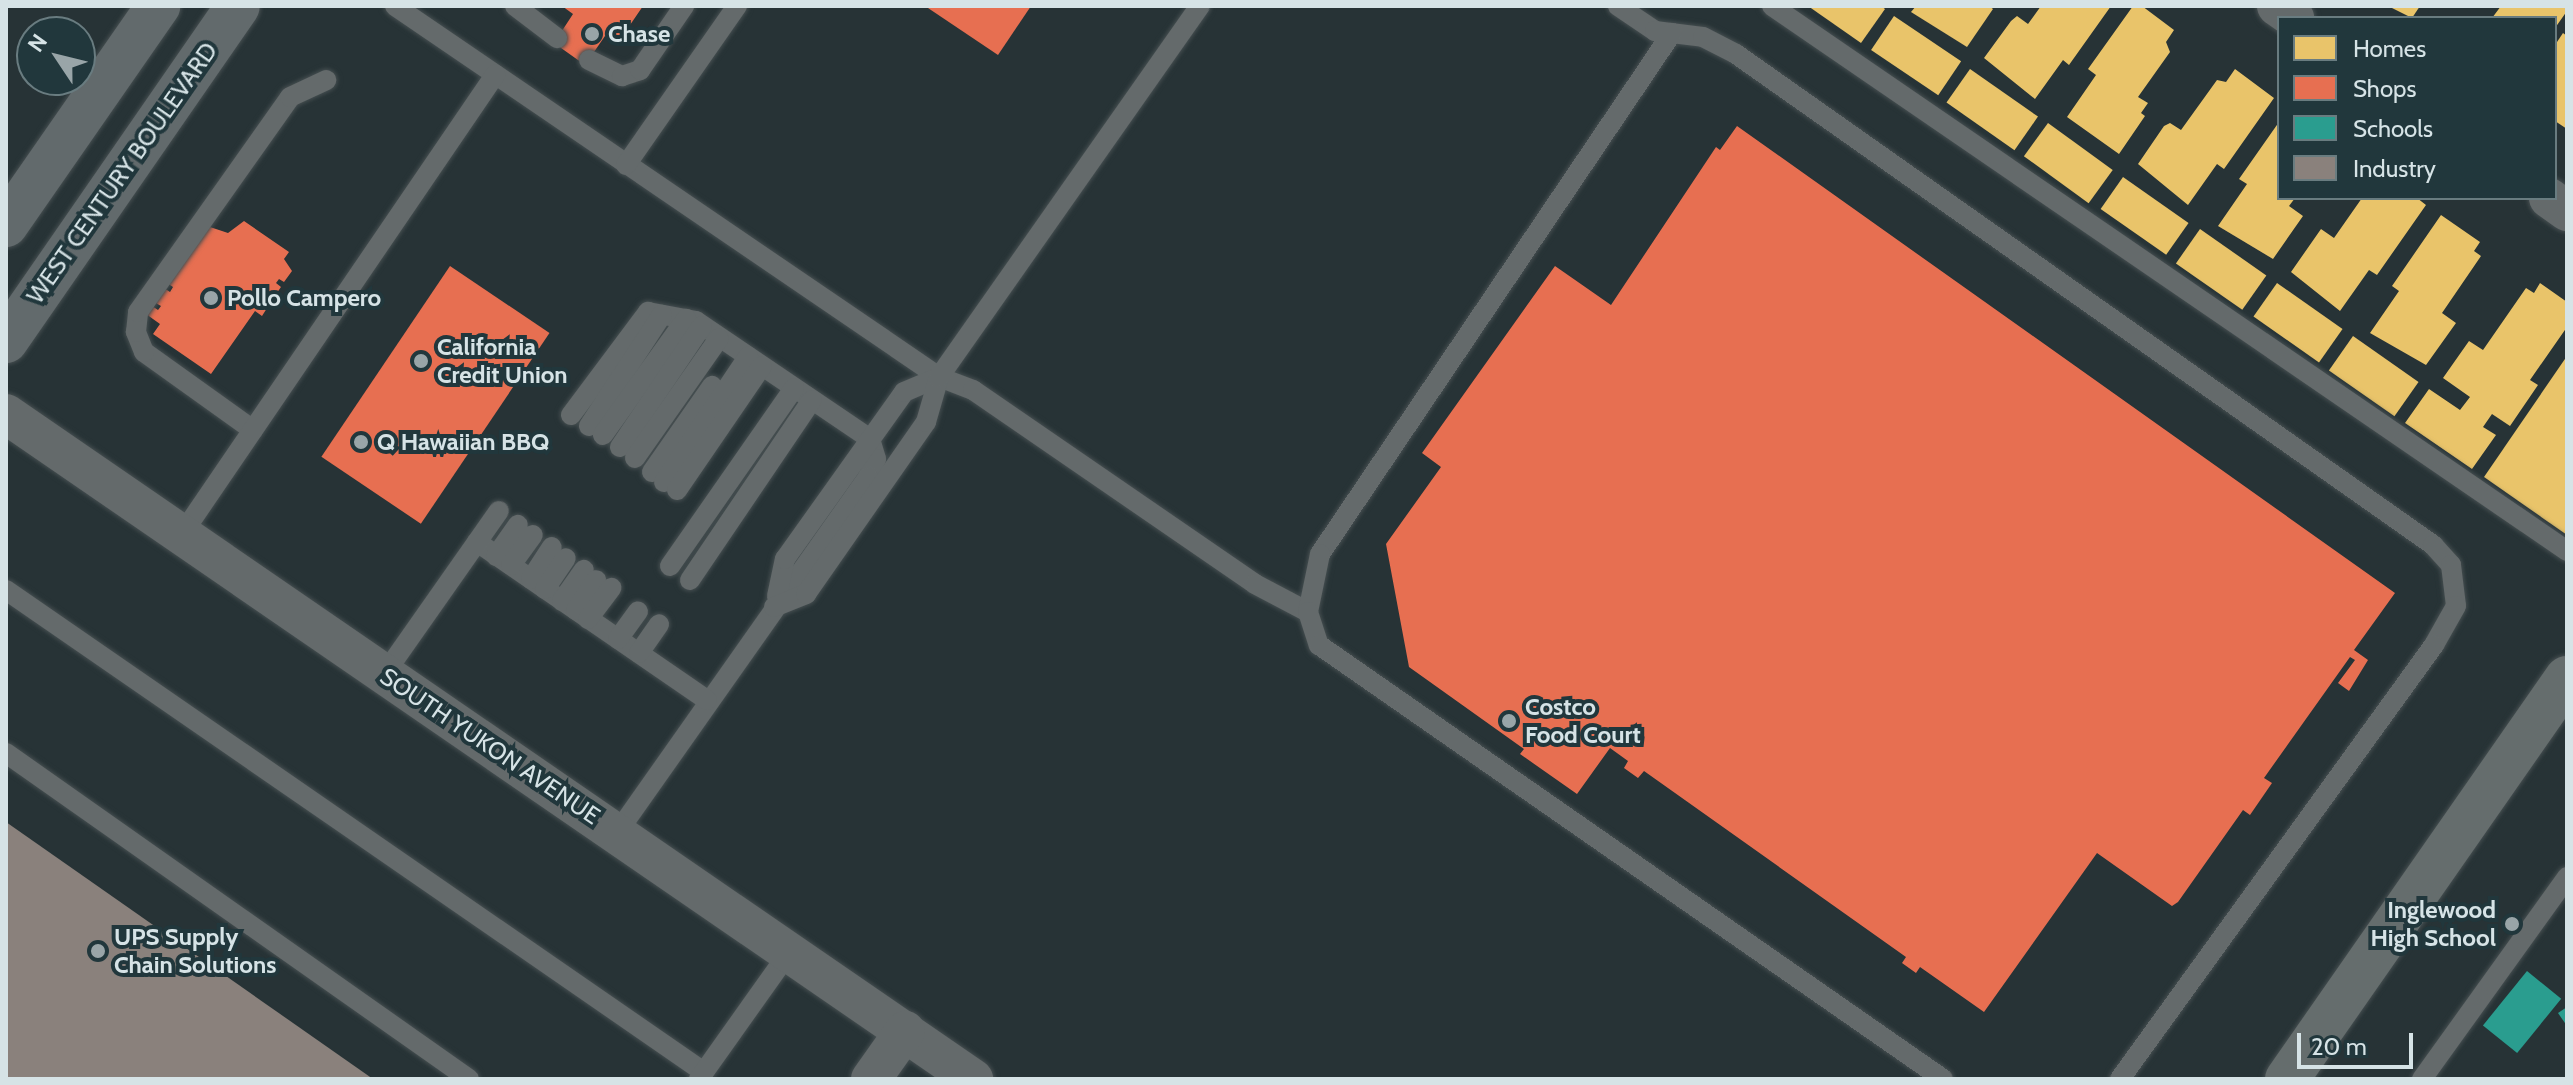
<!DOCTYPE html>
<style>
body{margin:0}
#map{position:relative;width:2573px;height:1085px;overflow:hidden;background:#273336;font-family:Cabin,sans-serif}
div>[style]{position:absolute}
.homes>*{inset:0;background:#e9c46a;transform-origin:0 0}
.shops>*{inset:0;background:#e76f51;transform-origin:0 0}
.schools>*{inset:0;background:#2a9d8f;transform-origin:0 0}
.industry>*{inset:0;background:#8a817c}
.roads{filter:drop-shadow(0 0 2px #454e50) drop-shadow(0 0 2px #454e50)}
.lane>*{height:20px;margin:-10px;padding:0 10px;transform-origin:10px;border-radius:10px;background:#646a6b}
.street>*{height:40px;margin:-20px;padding:0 20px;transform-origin:20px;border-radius:20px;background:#646a6b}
.secondary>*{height:44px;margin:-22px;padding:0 22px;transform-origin:22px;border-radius:22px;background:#656d6d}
.primary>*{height:44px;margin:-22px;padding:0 22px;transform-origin:22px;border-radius:22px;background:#626a6c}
.dots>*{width:22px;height:22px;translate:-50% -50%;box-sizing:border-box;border:4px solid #21373c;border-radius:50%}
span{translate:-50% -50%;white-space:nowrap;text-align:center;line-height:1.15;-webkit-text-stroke:8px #21373c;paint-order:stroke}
.poi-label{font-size:24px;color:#d6e3e6;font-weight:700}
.left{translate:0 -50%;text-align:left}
.right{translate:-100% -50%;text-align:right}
.street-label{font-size:24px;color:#d6e3e6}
.frame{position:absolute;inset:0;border:8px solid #d6e3e6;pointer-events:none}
.legend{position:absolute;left:2277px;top:16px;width:280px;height:184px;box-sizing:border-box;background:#21373c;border:2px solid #697c80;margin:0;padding:10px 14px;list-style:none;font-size:24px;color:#d6e3e6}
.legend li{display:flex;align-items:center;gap:16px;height:40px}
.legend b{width:40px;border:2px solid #697c80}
.north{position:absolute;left:16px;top:16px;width:80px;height:80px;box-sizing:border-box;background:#21373c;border:2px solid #697c80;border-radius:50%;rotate:305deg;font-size:22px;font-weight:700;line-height:32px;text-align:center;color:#d6e3e6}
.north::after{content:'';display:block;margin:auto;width:28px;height:36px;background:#99a5a8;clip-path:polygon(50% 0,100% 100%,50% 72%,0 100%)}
.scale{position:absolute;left:2297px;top:1033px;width:116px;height:36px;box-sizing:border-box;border:4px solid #d6e3e6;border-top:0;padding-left:10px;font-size:24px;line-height:28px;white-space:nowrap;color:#d6e3e6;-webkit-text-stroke:6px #21373c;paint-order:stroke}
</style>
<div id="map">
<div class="homes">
<i style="clip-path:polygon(1808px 6px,1881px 6px,1885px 9px,1861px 43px)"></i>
<i style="clip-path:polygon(1916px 6px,1989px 6px,1993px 9px,1967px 47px,1911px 12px)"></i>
<i style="clip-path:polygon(2041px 6px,2111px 6px,2069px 65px,2063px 60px,2035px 99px,1984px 58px,2011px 21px,2017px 16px,2028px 24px)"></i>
<i style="clip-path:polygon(2133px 6px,2142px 6px,2174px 30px,2166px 42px,2170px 52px,2138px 97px,2148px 103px,2141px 113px,2145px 116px,2119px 154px,2067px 117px,2096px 75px,2088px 69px)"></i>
<i style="clip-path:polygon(2388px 6px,2420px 6px,2412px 18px)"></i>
<i style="clip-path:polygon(2501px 6px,2567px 6px,2567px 11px,2555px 28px,2555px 18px,2492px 18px)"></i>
<i style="left:1894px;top:16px;width:81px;height:41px;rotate:34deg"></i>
<i style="clip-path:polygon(2563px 33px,2567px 36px,2567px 129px,2555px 121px,2555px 45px)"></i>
<i style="left:1970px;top:69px;width:83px;height:41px;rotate:35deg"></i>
<i style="clip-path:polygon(2235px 69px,2274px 98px,2224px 169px,2217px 164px,2188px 205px,2138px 164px,2164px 126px,2170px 123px,2181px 130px,2217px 80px,2226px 82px)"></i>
<i style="clip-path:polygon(2279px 122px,2279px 198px,2295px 198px,2289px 206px,2303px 216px,2273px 259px,2218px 226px,2247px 184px,2239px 179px)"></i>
<i style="left:2048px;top:123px;width:80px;height:41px;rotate:36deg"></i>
<i style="left:2123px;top:177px;width:80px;height:39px;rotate:35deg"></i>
<i style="clip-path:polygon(2362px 198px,2417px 198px,2426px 205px,2377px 275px,2369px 270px,2340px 311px,2291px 272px,2321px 229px,2334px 238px)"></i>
<i style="clip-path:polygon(2441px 215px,2480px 242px,2474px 251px,2481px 256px,2442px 313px,2456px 323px,2426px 365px,2370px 333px,2399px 291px,2392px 286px)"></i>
<i style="left:2200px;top:229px;width:81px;height:42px;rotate:35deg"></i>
<i style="left:2277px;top:283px;width:80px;height:41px;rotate:35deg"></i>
<i style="clip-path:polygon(2540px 283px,2567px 302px,2567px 327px,2530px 380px,2538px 385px,2510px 426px,2492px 414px,2483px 427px,2496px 435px,2472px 469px,2405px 423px,2429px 389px,2460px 410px,2470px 397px,2443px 378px,2469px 341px,2483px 350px,2526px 288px,2534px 293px)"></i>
<i style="left:2353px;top:336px;width:80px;height:42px;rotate:35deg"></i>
<i style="clip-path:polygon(2567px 356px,2567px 535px,2484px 477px)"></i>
</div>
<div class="shops">
<i style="clip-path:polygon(562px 6px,643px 6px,617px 44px,605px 36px,585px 65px,554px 43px,573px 14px)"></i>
<i style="clip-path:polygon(925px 6px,1031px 6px,998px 55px)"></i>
<i style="clip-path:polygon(1737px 126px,2395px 593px,2354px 650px,2368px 660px,2349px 691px,2338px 683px,2355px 660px,2350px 657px,2264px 778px,2272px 783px,2250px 815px,2243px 810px,2178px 902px,2172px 906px,2097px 853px,1984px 1012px,1920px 967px,1916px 973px,1902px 963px,1906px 957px,1644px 771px,1638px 778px,1624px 768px,1628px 761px,1610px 748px,1577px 794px,1520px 754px,1524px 749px,1409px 667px,1386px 544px,1441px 467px,1422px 453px,1555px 266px,1611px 305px,1716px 147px,1720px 150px)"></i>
<i style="clip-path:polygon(244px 221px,289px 252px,284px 259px,292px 271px,284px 282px,279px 279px,276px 283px,281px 287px,272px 300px,266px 296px,262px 300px,269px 305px,262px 316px,255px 311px,211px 374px,153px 334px,160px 324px,146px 314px,152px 306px,158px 310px,161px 306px,154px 302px,164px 288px,170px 292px,173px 287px,167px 283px,210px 227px,228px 233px)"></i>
<i style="left:450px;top:266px;width:120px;height:230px;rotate:34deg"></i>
</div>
<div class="schools">
<i style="left:2527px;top:971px;width:44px;height:70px;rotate:39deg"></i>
<i style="clip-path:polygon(2567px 1007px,2567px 1026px,2558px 1013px)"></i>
</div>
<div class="industry">
<i style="clip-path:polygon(6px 822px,373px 1079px,6px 1079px)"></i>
</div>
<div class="roads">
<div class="lane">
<i style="left:395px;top:6px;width:658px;rotate:34.29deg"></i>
<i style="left:939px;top:377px;width:36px;rotate:21deg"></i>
<i style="left:973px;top:390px;width:342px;rotate:34.5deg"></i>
<i style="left:1255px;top:584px;width:60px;rotate:27.8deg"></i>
<i style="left:515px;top:6px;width:53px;rotate:37.3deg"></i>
<i style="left:1618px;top:6px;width:45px;rotate:34deg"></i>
<i style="left:1655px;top:31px;width:48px;rotate:7.1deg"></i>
<i style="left:1703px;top:37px;width:37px;rotate:27deg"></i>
<i style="left:1736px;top:54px;width:853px;rotate:35.16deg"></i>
<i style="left:2433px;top:545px;width:27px;rotate:48deg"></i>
<i style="left:2451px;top:565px;width:41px;rotate:83deg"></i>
<i style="left:2456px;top:606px;width:45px;rotate:119.4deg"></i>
<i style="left:2434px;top:645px;width:536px;rotate:125.89deg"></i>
<i style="left:1772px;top:6px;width:964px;rotate:34.43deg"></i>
<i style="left:1672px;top:33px;width:629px;rotate:124.04deg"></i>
<i style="left:1320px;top:554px;width:59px;rotate:101.7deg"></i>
<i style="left:1308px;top:612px;width:35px;rotate:72deg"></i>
<i style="left:1319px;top:645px;width:760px;rotate:34.82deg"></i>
<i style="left:589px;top:60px;width:37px;rotate:26deg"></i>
<i style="left:622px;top:76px;width:19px;rotate:-18deg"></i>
<i style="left:640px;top:70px;width:78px;rotate:-55.5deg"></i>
<i style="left:626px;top:165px;width:194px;rotate:-55.1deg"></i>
<i style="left:571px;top:415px;width:129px;rotate:-53.2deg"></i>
<i style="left:648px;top:312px;width:49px;rotate:10.6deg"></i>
<i style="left:696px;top:321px;width:210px;rotate:34.1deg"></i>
<i style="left:870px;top:439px;width:21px;rotate:73deg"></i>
<i style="left:876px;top:459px;width:20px;rotate:114deg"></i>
<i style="left:868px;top:477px;width:436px;rotate:125.2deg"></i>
<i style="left:589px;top:426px;width:133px;rotate:-56.7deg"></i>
<i style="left:253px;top:430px;width:134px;rotate:-144.4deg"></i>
<i style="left:144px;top:352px;width:22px;rotate:-112deg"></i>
<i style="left:136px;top:332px;width:20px;rotate:-84deg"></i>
<i style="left:138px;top:312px;width:263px;rotate:-54.7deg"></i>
<i style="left:290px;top:97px;width:40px;rotate:-25deg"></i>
<i style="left:603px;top:435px;width:143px;rotate:-54.4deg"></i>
<i style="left:620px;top:447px;width:146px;rotate:-55.9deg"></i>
<i style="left:635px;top:458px;width:146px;rotate:-55deg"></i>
<i style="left:652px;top:472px;width:105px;rotate:-55.1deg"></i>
<i style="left:664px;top:482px;width:151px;rotate:-56.1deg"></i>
<i style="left:677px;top:490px;width:150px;rotate:-55.6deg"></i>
<i style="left:182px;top:534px;width:556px;rotate:-55.71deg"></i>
<i style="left:477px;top:542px;width:279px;rotate:34.5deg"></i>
<i style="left:496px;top:556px;width:38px;rotate:-55deg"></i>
<i style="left:511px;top:565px;width:37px;rotate:-54deg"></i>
<i style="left:670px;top:566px;width:217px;rotate:-55.1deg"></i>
<i style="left:531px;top:579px;width:38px;rotate:-57deg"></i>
<i style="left:690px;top:580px;width:217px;rotate:-55.9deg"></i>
<i style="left:545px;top:589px;width:37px;rotate:-56deg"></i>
<i style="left:6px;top:590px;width:848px;rotate:34.63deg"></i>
<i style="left:777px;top:596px;width:38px;rotate:-78deg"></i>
<i style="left:785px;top:559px;width:205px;rotate:-54.5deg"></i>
<i style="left:904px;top:392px;width:38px;rotate:-23deg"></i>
<i style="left:562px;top:601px;width:38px;rotate:-55deg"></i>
<i style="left:774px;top:607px;width:35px;rotate:-22deg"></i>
<i style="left:806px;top:594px;width:210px;rotate:-55.1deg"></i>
<i style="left:926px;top:422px;width:47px;rotate:-73.9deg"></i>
<i style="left:939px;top:377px;width:454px;rotate:-54.9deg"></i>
<i style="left:576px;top:610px;width:36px;rotate:-56deg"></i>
<i style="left:588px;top:619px;width:39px;rotate:-53deg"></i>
<i style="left:618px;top:639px;width:34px;rotate:-54deg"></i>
<i style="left:639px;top:653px;width:35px;rotate:-55deg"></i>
<i style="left:385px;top:673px;width:198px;rotate:-54.9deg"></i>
<i style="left:6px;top:753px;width:566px;rotate:35.15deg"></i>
<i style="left:699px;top:1079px;width:157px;rotate:-54.6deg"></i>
<i style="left:2422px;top:1079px;width:249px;rotate:-54.3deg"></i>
</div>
<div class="street">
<i style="left:2277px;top:6px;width:21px;rotate:35deg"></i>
<i style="left:2549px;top:198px;width:22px;rotate:36deg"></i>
<i style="left:6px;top:414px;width:1174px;rotate:34.52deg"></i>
<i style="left:871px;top:1079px;width:59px;rotate:-54.7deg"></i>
</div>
<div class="secondary">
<i style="left:2287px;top:1079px;width:489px;rotate:-55.1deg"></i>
</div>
<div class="primary">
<i style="left:6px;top:225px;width:267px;rotate:-55.2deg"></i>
<i style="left:6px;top:341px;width:407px;rotate:-55.3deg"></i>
</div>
</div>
<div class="dots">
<i style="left:592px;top:34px;background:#99a5a8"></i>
<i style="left:211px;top:298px;background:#99a5a8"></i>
<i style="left:421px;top:361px;background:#99a5a8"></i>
<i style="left:361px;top:442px;background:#99a5a8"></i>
<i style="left:1509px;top:721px;background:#99a5a8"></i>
<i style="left:2512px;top:924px;background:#99a5a8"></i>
<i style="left:98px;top:951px;background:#99a5a8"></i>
</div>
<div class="poi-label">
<span class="left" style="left:608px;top:34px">Chase</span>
<span class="left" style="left:227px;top:298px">Pollo Campero</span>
<span class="left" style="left:437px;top:361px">California<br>Credit Union</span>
<span class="left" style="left:377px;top:442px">Q Hawaiian BBQ</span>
<span class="left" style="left:1525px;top:721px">Costco<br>Food Court</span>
<span class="right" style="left:2496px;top:924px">Inglewood<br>High School</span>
<span class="left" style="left:114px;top:951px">UPS Supply<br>Chain Solutions</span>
</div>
<div class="street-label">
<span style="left:122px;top:173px;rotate:-55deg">WEST CENTURY BOULEVARD</span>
<span style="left:490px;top:746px;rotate:34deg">SOUTH YUKON AVENUE</span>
</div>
<div class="frame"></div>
<ul class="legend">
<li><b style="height:22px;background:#e9c46a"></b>Homes</li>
<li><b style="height:22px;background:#e76f51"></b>Shops</li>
<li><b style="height:22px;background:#2a9d8f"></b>Schools</li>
<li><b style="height:22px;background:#8a817c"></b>Industry</li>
</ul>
<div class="north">N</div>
<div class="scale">20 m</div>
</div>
